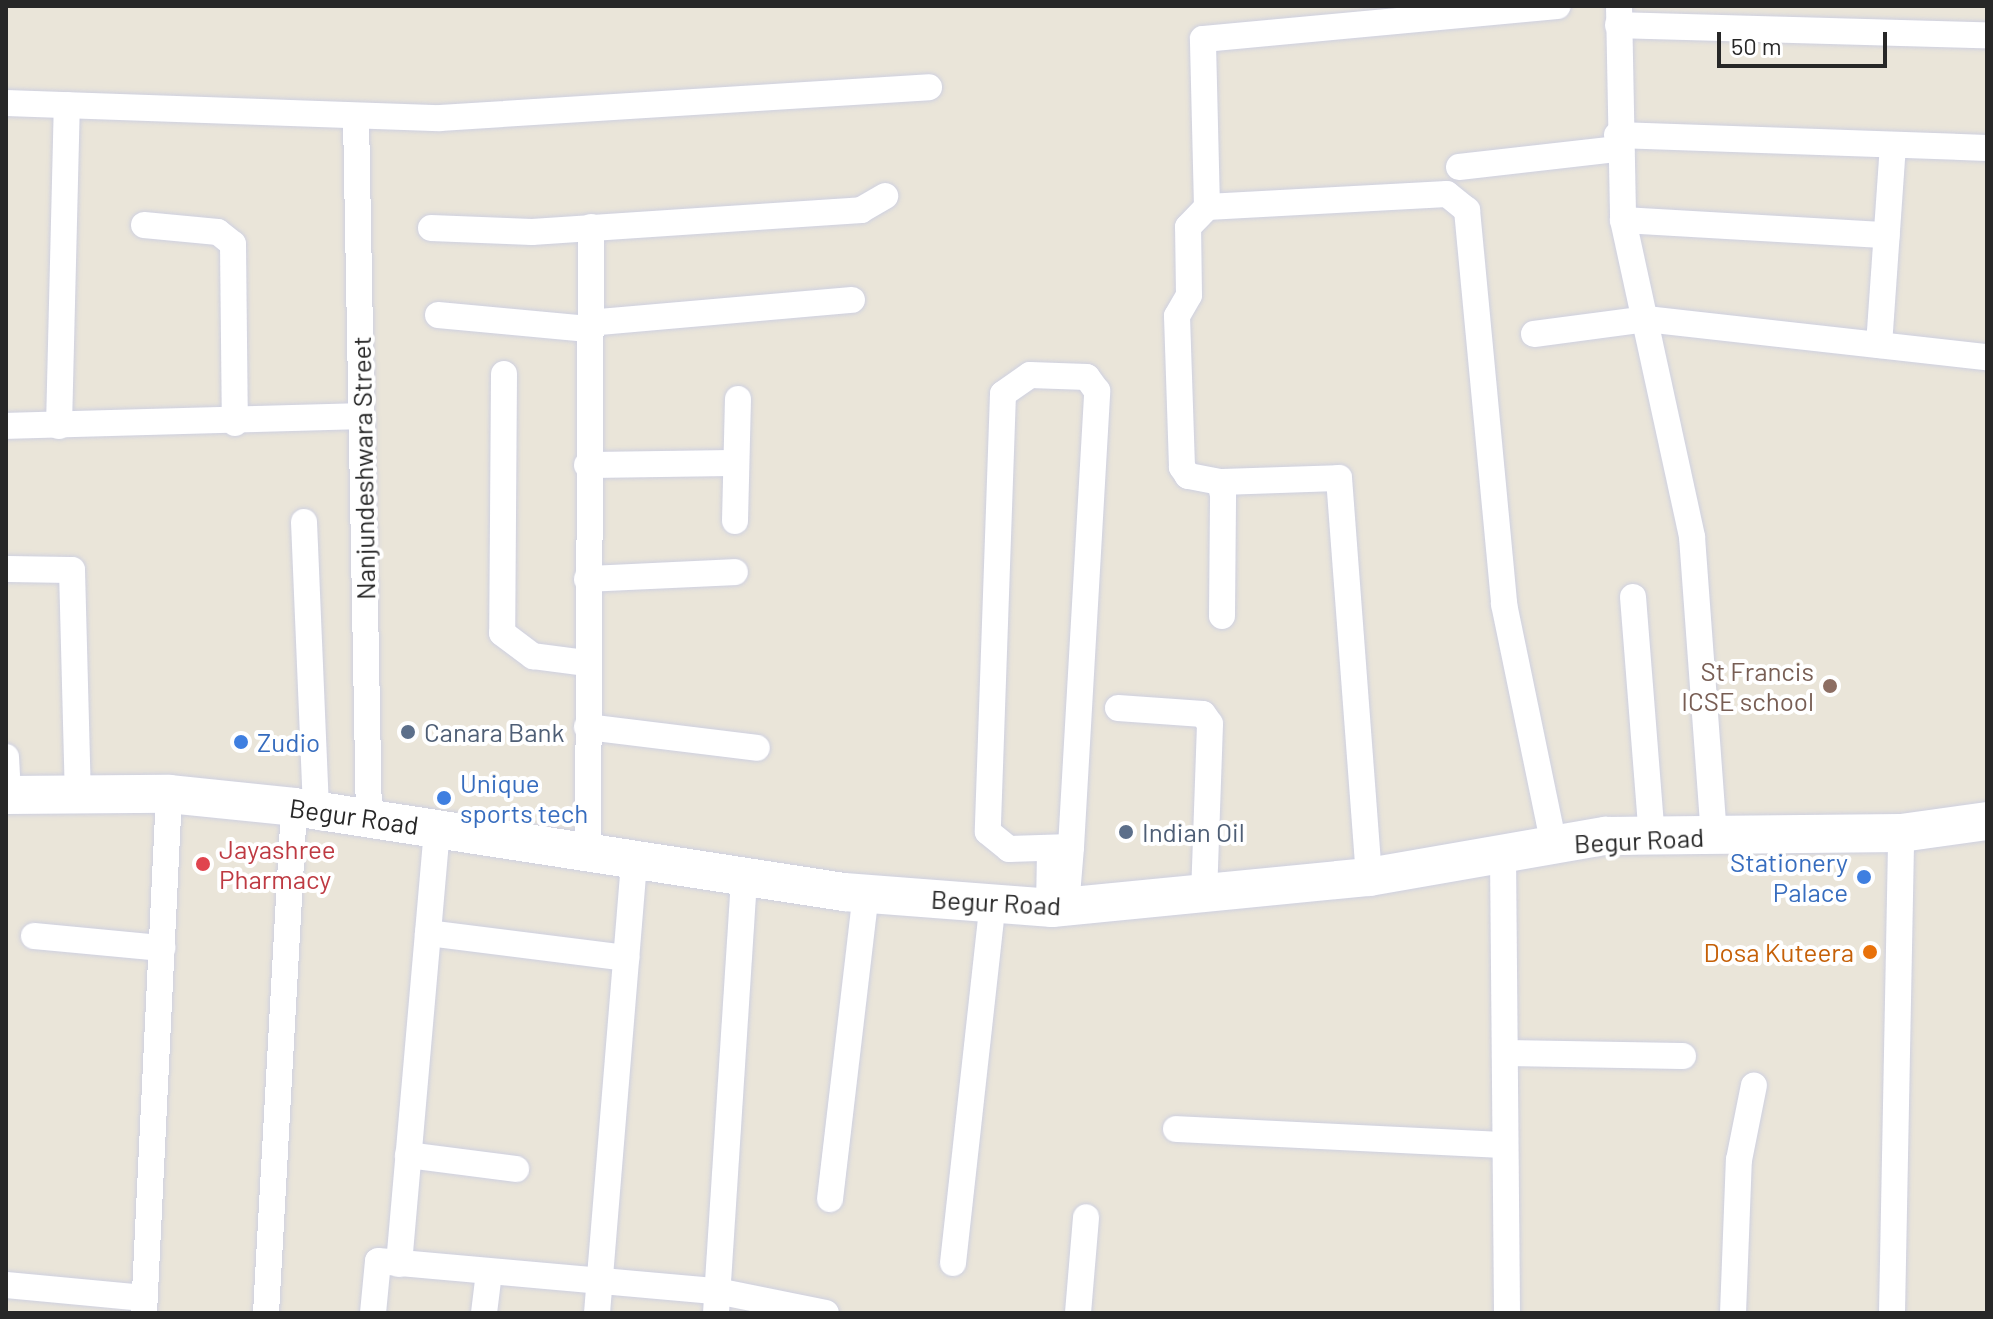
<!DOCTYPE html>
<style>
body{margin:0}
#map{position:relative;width:1993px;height:1319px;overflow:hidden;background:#eae5d9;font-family:Barlow,sans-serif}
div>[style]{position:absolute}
.roads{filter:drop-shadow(0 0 2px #ced0e0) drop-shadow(0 0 2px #ced0e0)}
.minor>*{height:26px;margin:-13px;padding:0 13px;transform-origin:13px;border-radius:13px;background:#fff}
.secondary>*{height:38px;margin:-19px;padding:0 19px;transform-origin:19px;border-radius:19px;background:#fff}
.dots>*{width:22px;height:22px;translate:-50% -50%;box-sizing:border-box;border:4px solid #fff;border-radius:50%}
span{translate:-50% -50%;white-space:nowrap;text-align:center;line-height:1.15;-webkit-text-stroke:8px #fff;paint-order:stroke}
.street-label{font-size:26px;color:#272727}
.education-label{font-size:26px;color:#785e54}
.right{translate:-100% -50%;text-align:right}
.service-label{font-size:26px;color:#4e5e75}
.left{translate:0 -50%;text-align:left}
.shop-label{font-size:26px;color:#366cbe}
.health-label{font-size:26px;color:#be3a42}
.food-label{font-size:26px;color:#c56008}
.frame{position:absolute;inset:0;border:8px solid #272727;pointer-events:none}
.scale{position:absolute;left:1717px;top:32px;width:170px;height:36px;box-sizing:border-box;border:4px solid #272727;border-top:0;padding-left:10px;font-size:24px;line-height:28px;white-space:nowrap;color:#272727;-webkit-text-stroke:6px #fff;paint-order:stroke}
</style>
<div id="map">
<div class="roads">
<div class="minor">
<i style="left:1619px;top:6px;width:214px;rotate:88.9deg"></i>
<i style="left:1623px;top:220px;width:324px;rotate:77.7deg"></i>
<i style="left:1692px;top:537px;width:300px;rotate:85.8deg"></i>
<i style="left:1618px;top:25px;width:369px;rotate:1.6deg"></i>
<i style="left:6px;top:103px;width:434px;rotate:2deg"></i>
<i style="left:440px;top:118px;width:490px;rotate:-3.6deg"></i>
<i style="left:356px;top:117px;width:701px;rotate:88.94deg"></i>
<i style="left:1617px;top:135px;width:370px;rotate:2deg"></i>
<i style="left:1459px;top:167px;width:160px;rotate:-6.5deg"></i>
<i style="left:1207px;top:207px;width:240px;rotate:-3.1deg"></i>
<i style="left:1447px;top:194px;width:26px;rotate:39deg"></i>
<i style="left:1467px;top:210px;width:396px;rotate:84.6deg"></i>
<i style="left:1504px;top:604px;width:246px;rotate:78.3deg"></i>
<i style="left:1623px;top:220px;width:264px;rotate:3.3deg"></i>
<i style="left:144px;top:225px;width:74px;rotate:5.4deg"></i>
<i style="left:218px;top:232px;width:19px;rotate:39deg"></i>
<i style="left:233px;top:244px;width:179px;rotate:89.4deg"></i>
<i style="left:431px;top:228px;width:101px;rotate:2.3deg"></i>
<i style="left:532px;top:232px;width:330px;rotate:-3.8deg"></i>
<i style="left:861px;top:210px;width:28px;rotate:-30deg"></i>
<i style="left:438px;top:315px;width:151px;rotate:5.3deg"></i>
<i style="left:588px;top:323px;width:265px;rotate:-5deg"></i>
<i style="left:1534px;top:334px;width:113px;rotate:-7.6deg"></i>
<i style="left:1646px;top:319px;width:343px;rotate:6.4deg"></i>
<i style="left:1879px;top:345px;width:200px;rotate:-86deg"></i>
<i style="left:504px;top:374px;width:259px;rotate:90.4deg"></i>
<i style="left:502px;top:633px;width:39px;rotate:37deg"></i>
<i style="left:533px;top:656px;width:53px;rotate:7.5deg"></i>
<i style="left:6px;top:426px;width:355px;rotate:-1.6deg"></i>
<i style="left:59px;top:426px;width:321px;rotate:-88.6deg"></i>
<i style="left:587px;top:465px;width:149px;rotate:-0.8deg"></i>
<i style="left:1220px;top:482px;width:119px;rotate:-1.9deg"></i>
<i style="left:1339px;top:478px;width:400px;rotate:85.7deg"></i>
<i style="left:735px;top:521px;width:122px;rotate:-88.6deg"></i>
<i style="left:304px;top:522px;width:288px;rotate:87.6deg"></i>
<i style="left:6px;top:569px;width:66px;rotate:0.9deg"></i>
<i style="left:72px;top:570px;width:222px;rotate:88.5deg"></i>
<i style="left:587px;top:579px;width:148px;rotate:-2.7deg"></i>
<i style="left:1633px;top:597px;width:240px;rotate:85.5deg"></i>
<i style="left:1222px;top:616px;width:121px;rotate:-89.5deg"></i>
<i style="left:1223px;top:495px;width:13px;rotate:-103deg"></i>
<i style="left:1220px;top:482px;width:33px;rotate:-169deg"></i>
<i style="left:1188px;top:476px;width:11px;rotate:-124deg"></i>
<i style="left:1182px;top:467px;width:151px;rotate:-91.9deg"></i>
<i style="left:1177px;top:316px;width:24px;rotate:-60deg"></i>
<i style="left:1189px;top:295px;width:68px;rotate:-90.8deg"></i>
<i style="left:1188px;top:227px;width:28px;rotate:-46deg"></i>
<i style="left:1207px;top:207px;width:168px;rotate:-91.4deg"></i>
<i style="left:1203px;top:39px;width:356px;rotate:-5.3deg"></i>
<i style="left:1118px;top:708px;width:85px;rotate:4deg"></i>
<i style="left:1203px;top:714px;width:12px;rotate:55deg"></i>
<i style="left:1210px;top:724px;width:169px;rotate:92deg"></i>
<i style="left:587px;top:727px;width:171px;rotate:7deg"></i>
<i style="left:6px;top:757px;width:38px;rotate:87deg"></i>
<i style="left:588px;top:852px;width:625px;rotate:-89.72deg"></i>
<i style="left:1503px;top:854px;width:459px;rotate:89.5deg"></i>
<i style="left:1066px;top:907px;width:60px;rotate:-85.2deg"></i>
<i style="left:1071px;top:847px;width:457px;rotate:-86.7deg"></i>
<i style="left:1097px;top:391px;width:17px;rotate:-126deg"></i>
<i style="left:1087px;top:377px;width:57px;rotate:-178deg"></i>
<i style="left:1030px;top:375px;width:33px;rotate:145deg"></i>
<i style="left:1003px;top:394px;width:438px;rotate:92deg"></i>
<i style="left:988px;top:832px;width:27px;rotate:39deg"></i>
<i style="left:1009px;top:849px;width:62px;rotate:-1.8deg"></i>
<i style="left:1049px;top:908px;width:60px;rotate:-89deg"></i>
<i style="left:428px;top:933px;width:200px;rotate:7.2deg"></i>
<i style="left:34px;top:936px;width:129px;rotate:5.4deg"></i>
<i style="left:1505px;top:1053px;width:178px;rotate:1deg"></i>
<i style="left:1176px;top:1129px;width:329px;rotate:2.8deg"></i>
<i style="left:408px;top:1155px;width:109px;rotate:7.4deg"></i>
<i style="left:830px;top:1199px;width:308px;rotate:-83.3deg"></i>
<i style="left:953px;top:1263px;width:362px;rotate:-83.7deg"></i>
<i style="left:399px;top:1264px;width:437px;rotate:-85deg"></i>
<i style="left:6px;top:1285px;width:139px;rotate:5.4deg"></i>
<i style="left:144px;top:1313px;width:520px;rotate:-87.24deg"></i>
<i style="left:266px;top:1313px;width:507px;rotate:-86.83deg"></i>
<i style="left:373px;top:1313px;width:52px;rotate:-84.5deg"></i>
<i style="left:378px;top:1261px;width:340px;rotate:5.1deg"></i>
<i style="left:717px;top:1291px;width:111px;rotate:11.4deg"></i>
<i style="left:484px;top:1313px;width:41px;rotate:-83deg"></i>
<i style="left:597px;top:1313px;width:456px;rotate:-85.3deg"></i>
<i style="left:716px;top:1313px;width:438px;rotate:-86.3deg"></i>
<i style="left:1078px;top:1313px;width:96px;rotate:-85.2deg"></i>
<i style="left:1733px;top:1313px;width:153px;rotate:-87.8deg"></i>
<i style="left:1739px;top:1160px;width:76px;rotate:-78.7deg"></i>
<i style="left:1892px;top:1313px;width:480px;rotate:-88.9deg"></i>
</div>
<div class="secondary">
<i style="left:6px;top:795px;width:163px;rotate:-0.4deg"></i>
<i style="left:169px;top:794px;width:126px;rotate:5.9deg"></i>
<i style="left:294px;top:807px;width:557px;rotate:8.79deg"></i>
<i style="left:844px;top:892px;width:209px;rotate:4.4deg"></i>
<i style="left:1052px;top:908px;width:319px;rotate:-5.6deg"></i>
<i style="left:1369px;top:877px;width:240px;rotate:-9.9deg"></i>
<i style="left:1605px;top:836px;width:296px;rotate:-0.6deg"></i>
<i style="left:1901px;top:833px;width:87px;rotate:-7.9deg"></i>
</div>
</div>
<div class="dots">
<i style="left:1830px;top:686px;background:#8d6e63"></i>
<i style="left:408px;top:732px;background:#5c6f8a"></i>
<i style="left:241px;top:742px;background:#3f7fe0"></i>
<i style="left:444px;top:798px;background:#3f7fe0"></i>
<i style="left:1126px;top:832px;background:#5c6f8a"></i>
<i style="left:203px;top:864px;background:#e0444e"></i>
<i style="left:1864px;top:877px;background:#3f7fe0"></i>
<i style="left:1870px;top:952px;background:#e8710a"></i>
</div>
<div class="street-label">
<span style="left:363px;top:468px;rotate:-91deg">Nanjundeshwara Street</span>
<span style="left:354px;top:816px;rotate:8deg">Begur Road</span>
<span style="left:1639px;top:840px;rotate:-3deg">Begur Road</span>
<span style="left:996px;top:902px;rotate:3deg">Begur Road</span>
</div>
<div class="education-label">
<span class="right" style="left:1814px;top:686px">St Francis<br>ICSE school</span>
</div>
<div class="service-label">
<span class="left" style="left:424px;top:732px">Canara Bank</span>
<span class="left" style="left:1142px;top:832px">Indian Oil</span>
</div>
<div class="shop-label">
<span class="left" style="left:257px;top:742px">Zudio</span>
<span class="left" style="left:460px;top:798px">Unique<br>sports tech</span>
<span class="right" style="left:1848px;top:877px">Stationery<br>Palace</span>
</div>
<div class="health-label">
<span class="left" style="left:219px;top:864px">Jayashree<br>Pharmacy</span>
</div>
<div class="food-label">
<span class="right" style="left:1854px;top:952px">Dosa Kuteera</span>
</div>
<div class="frame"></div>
<div class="scale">50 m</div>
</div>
